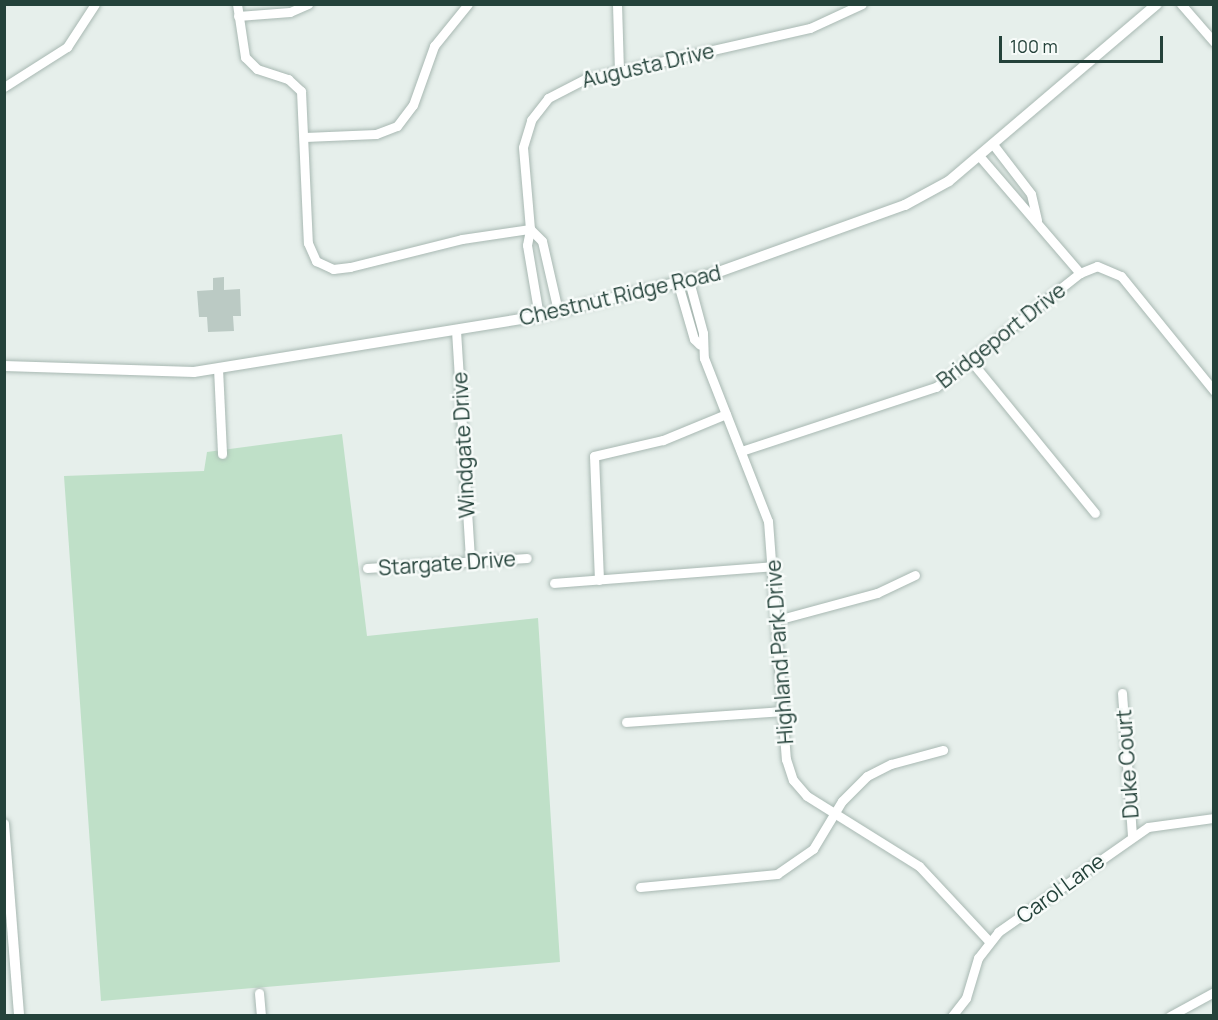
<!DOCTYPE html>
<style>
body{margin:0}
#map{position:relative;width:1218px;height:1020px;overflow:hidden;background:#e6efeb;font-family:Manrope,sans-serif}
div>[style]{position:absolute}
.green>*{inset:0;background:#bfe0c8}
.building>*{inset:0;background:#bbcac4}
.roads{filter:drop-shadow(0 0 2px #a8b8b2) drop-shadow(0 0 2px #a8b8b2)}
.minor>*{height:9px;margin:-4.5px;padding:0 4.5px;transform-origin:4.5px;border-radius:4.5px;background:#fff}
.tertiary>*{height:10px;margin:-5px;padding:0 5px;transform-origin:5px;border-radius:5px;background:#fff}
span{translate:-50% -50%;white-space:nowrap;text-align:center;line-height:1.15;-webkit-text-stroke:5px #f7fbf9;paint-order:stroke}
.street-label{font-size:21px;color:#24423a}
.frame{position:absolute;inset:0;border:6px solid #24423a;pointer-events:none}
.scale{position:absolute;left:999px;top:36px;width:164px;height:27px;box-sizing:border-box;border:3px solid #24423a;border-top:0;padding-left:8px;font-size:18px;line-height:21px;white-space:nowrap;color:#24423a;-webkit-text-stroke:4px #f7fbf9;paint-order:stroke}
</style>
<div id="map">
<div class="green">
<i style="clip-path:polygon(342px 434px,367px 636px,538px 618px,560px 962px,101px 1001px,64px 476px,204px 471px,207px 452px)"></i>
</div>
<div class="building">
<i style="clip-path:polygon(224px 277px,224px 290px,240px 289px,241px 316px,233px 316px,234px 331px,208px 332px,207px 317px,199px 317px,197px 291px,213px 290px,213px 278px)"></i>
</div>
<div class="roads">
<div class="minor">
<i style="left:237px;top:4px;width:54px;rotate:81.4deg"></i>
<i style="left:245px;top:57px;width:17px;rotate:45deg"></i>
<i style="left:257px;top:69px;width:33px;rotate:18deg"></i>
<i style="left:288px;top:79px;width:18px;rotate:43deg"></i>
<i style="left:301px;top:91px;width:152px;rotate:87.4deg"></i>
<i style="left:308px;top:243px;width:20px;rotate:66deg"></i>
<i style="left:316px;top:261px;width:19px;rotate:25deg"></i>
<i style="left:333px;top:269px;width:17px;rotate:-7deg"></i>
<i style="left:350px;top:267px;width:115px;rotate:-14deg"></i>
<i style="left:462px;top:239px;width:69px;rotate:-8.4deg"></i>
<i style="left:617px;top:4px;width:67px;rotate:88.3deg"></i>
<i style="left:1181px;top:4px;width:50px;rotate:49deg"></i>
<i style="left:238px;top:16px;width:52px;rotate:-4.4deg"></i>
<i style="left:290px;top:12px;width:20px;rotate:-24deg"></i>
<i style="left:4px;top:87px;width:75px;rotate:-32.4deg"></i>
<i style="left:67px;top:47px;width:51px;rotate:-56.9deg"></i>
<i style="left:305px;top:137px;width:71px;rotate:-2.4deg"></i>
<i style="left:376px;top:134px;width:22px;rotate:-21deg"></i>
<i style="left:397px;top:126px;width:26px;rotate:-53deg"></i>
<i style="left:413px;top:105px;width:63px;rotate:-70.4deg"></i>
<i style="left:434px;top:46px;width:54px;rotate:-51deg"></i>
<i style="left:995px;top:147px;width:59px;rotate:52.5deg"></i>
<i style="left:1031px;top:194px;width:27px;rotate:77deg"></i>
<i style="left:981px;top:158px;width:152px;rotate:49.3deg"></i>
<i style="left:530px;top:229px;width:17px;rotate:45deg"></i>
<i style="left:542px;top:241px;width:72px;rotate:77.1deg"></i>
<i style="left:689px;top:281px;width:54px;rotate:74.9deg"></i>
<i style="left:703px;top:333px;width:25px;rotate:88deg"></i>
<i style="left:704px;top:358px;width:175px;rotate:68.6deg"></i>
<i style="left:768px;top:521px;width:239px;rotate:85.7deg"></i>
<i style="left:786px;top:759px;width:22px;rotate:72deg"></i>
<i style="left:793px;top:780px;width:21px;rotate:49deg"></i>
<i style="left:807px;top:796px;width:132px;rotate:32deg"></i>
<i style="left:919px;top:866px;width:103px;rotate:47deg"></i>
<i style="left:678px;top:284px;width:57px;rotate:73.8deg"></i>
<i style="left:694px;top:339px;width:8px;rotate:45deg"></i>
<i style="left:539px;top:316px;width:72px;rotate:-99.6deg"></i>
<i style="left:527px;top:245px;width:16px;rotate:-79deg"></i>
<i style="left:530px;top:229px;width:82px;rotate:-94.9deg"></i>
<i style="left:523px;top:147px;width:28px;rotate:-73deg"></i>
<i style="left:531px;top:120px;width:28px;rotate:-52deg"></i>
<i style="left:548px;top:98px;width:42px;rotate:-27.2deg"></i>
<i style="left:585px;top:79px;width:231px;rotate:-12.8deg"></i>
<i style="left:810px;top:28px;width:57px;rotate:-24.8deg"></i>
<i style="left:456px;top:330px;width:231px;rotate:86.5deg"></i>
<i style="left:971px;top:361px;width:196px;rotate:50.8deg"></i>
<i style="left:218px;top:368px;width:86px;rotate:87.3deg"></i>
<i style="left:741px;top:451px;width:205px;rotate:-18.2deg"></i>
<i style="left:936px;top:387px;width:184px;rotate:-38.4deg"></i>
<i style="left:1080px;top:273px;width:18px;rotate:-22deg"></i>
<i style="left:1097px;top:266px;width:26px;rotate:23deg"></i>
<i style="left:1121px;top:276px;width:148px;rotate:51deg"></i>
<i style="left:367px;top:568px;width:160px;rotate:-3.6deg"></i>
<i style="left:599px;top:580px;width:124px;rotate:-92.3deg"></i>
<i style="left:594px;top:456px;width:71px;rotate:-13.1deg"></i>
<i style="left:663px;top:440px;width:68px;rotate:-22.4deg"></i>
<i style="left:554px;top:583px;width:221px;rotate:-4.4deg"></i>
<i style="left:777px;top:620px;width:104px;rotate:-15.1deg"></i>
<i style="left:877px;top:593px;width:42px;rotate:-25.3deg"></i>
<i style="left:1122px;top:693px;width:143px;rotate:86deg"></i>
<i style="left:626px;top:722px;width:157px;rotate:-4deg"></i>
<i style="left:640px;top:887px;width:138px;rotate:-5.4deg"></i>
<i style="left:777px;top:874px;width:44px;rotate:-34.8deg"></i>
<i style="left:813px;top:849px;width:56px;rotate:-58.9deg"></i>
<i style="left:842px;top:801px;width:35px;rotate:-45deg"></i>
<i style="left:867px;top:776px;width:27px;rotate:-27deg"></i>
<i style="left:891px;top:764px;width:54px;rotate:-15.1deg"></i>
<i style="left:259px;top:993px;width:23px;rotate:85deg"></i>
<i style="left:952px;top:1016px;width:23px;rotate:-52deg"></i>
<i style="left:966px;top:998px;width:42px;rotate:-73.3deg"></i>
<i style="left:978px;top:958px;width:33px;rotate:-52deg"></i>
<i style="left:998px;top:932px;width:183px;rotate:-35deg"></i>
<i style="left:1148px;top:827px;width:67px;rotate:-7.8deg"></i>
<i style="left:1170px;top:1016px;width:50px;rotate:-28.6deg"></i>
</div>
<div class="tertiary">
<i style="left:4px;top:366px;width:190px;rotate:1.8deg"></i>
<i style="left:194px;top:372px;width:350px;rotate:-9.2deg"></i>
<i style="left:539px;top:316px;width:179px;rotate:-13.6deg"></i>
<i style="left:713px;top:274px;width:204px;rotate:-19.8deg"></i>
<i style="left:905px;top:205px;width:50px;rotate:-28.6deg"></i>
<i style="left:949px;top:181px;width:273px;rotate:-40.4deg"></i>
<i style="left:4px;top:824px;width:193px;rotate:85.5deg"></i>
</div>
</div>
<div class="street-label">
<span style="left:648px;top:65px;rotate:-13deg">Augusta Drive</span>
<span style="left:620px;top:295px;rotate:-13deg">Chestnut Ridge Road</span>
<span style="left:1001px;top:335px;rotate:-38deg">Bridgeport Drive</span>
<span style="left:463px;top:445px;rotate:-93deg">Windgate Drive</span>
<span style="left:447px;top:563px;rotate:-4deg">Stargate Drive</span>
<span style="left:779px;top:652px;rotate:-94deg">Highland Park Drive</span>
<span style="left:1127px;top:764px;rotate:-94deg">Duke Court</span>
<span style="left:1060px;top:888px;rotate:-36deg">Carol Lane</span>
</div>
<div class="frame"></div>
<div class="scale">100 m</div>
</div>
